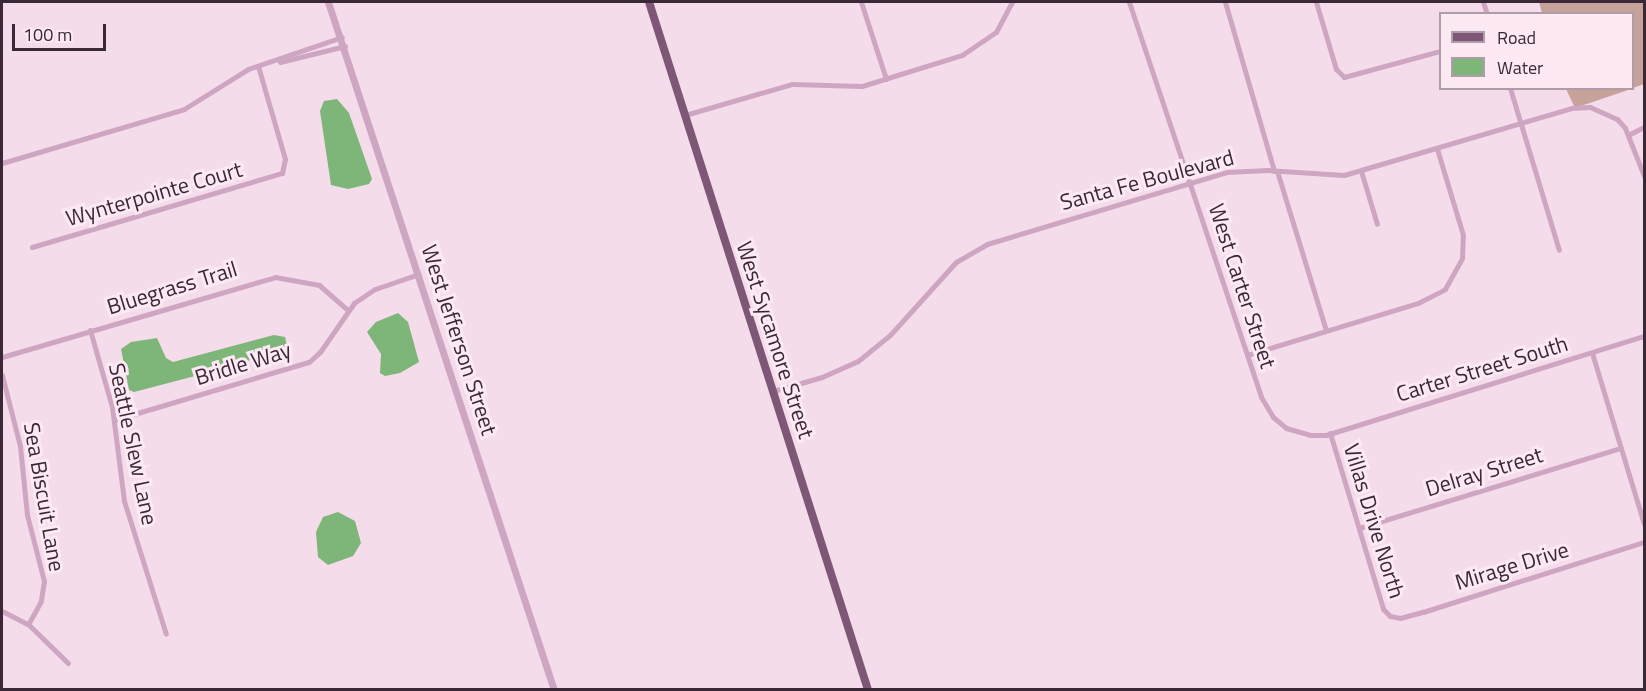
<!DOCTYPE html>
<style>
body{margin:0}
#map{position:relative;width:1646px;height:691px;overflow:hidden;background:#f5dceb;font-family:"Titillium Web",sans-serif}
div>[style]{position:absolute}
.green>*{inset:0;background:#c6a29a}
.water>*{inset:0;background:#7eb578}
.minor>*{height:5px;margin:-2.5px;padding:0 2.5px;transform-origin:2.5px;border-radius:2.5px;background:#cfa6c2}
.tertiary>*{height:7px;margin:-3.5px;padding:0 3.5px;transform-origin:3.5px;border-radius:3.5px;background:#cfa6c2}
.primary>*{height:8px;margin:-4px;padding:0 4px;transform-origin:4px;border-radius:4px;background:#7e5776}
span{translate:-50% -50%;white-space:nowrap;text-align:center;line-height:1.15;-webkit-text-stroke:6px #fce9f4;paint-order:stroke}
.street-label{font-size:22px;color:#3a2837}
.frame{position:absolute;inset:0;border:3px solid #3a2837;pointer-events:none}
.legend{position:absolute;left:1439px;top:12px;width:195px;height:78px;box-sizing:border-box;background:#fce9f4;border:2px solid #ae9ca8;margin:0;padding:8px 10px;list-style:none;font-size:18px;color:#3a2837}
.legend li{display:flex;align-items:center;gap:12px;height:30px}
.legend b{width:30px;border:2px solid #ae9ca8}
.scale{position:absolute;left:12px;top:24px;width:94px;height:27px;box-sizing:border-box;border:3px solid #3a2837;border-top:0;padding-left:8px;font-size:18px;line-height:21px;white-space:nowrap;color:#3a2837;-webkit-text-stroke:4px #fce9f4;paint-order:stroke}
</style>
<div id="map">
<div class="green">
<i style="clip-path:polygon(1539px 2px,1644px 2px,1644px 84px,1633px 88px,1632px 14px,1542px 13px)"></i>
<i style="clip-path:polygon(1566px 89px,1631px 89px,1575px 108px)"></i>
</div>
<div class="water">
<i style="clip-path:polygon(337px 99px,349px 113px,372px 179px,369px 184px,348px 189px,331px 185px,320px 111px,324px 101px)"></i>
<i style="clip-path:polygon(398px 313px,408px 322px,419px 362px,400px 373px,385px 376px,380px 373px,381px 354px,367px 332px,376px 322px)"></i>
<i style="clip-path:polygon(274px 335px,285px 337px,287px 346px,237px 365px,134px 392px,129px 390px,121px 349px,131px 342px,157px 338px,166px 358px,173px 362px)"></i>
<i style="clip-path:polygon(338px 512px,355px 521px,361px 543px,353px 556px,328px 565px,318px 557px,316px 532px,323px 517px)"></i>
</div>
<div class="minor">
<i style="left:861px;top:2px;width:81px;rotate:72deg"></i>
<i style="left:1129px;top:2px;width:416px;rotate:71.5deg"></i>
<i style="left:1261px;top:397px;width:23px;rotate:59deg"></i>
<i style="left:1273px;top:417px;width:17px;rotate:40deg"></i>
<i style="left:1286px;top:428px;width:25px;rotate:16deg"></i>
<i style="left:1310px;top:435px;width:16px"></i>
<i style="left:1326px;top:435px;width:333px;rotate:-17.3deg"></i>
<i style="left:1225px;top:2px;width:176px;rotate:73.8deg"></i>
<i style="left:1316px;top:2px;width:70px;rotate:73.4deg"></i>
<i style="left:1336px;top:69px;width:11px;rotate:45deg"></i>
<i style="left:1344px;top:77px;width:99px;rotate:-15.2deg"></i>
<i style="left:1483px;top:2px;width:13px;rotate:72deg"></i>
<i style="left:280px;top:62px;width:67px;rotate:-13.8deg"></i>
<i style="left:1510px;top:88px;width:169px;rotate:73.2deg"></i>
<i style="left:685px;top:115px;width:111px;rotate:-16.2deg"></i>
<i style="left:792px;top:84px;width:70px;rotate:1.6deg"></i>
<i style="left:862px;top:86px;width:105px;rotate:-17.2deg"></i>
<i style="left:962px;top:55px;width:41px;rotate:-34.1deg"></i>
<i style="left:996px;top:32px;width:34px;rotate:-62deg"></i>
<i style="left:1630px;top:134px;width:16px;rotate:-27deg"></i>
<i style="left:2px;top:163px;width:190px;rotate:-16.5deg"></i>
<i style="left:184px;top:109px;width:75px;rotate:-32deg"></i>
<i style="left:248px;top:69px;width:99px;rotate:-18.8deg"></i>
<i style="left:1277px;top:171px;width:166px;rotate:72.9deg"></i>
<i style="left:1361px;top:171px;width:55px;rotate:73.2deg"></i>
<i style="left:32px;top:247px;width:261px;rotate:-16.5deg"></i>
<i style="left:282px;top:173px;width:14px;rotate:-78deg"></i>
<i style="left:285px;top:159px;width:97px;rotate:-106.2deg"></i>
<i style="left:90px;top:330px;width:80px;rotate:74.1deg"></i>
<i style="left:112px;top:407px;width:95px;rotate:82.7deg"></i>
<i style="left:124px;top:501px;width:139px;rotate:72.5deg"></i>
<i style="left:1592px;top:353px;width:179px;rotate:73.1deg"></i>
<i style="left:1247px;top:355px;width:179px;rotate:-16.9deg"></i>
<i style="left:1418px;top:303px;width:30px;rotate:-27deg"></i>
<i style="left:1445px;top:289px;width:35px;rotate:-61deg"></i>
<i style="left:1462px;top:258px;width:23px;rotate:-88deg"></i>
<i style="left:1463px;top:235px;width:90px;rotate:-106.8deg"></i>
<i style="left:2px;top:357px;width:284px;rotate:-16.3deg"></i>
<i style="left:275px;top:277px;width:45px;rotate:10.3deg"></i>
<i style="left:319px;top:285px;width:37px;rotate:41deg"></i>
<i style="left:2px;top:375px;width:73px;rotate:75.8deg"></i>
<i style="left:20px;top:446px;width:69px;rotate:84.2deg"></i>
<i style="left:27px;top:515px;width:68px;rotate:75.6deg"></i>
<i style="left:44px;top:581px;width:20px;rotate:99deg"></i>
<i style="left:41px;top:601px;width:26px;rotate:119deg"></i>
<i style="left:773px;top:391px;width:51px;rotate:-15.9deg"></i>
<i style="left:822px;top:377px;width:39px;rotate:-24deg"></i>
<i style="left:858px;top:361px;width:41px;rotate:-39.1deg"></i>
<i style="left:890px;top:335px;width:98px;rotate:-47.9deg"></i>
<i style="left:956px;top:262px;width:36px;rotate:-30deg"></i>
<i style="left:987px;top:244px;width:251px;rotate:-16.7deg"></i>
<i style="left:1227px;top:172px;width:40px;rotate:-2.9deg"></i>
<i style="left:1267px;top:170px;width:77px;rotate:3.7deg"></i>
<i style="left:1344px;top:175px;width:238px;rotate:-16.4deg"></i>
<i style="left:1572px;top:108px;width:18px;rotate:-3deg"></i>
<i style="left:1590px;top:107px;width:30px;rotate:24deg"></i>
<i style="left:1617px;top:119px;width:12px;rotate:48deg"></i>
<i style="left:1625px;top:128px;width:52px;rotate:68.4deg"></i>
<i style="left:114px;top:420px;width:203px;rotate:-16.6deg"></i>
<i style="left:309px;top:362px;width:15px;rotate:-42deg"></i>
<i style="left:320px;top:352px;width:60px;rotate:-55.2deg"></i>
<i style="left:354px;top:303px;width:25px;rotate:-34deg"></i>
<i style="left:375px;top:289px;width:46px;rotate:-18.8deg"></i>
<i style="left:1330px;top:433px;width:184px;rotate:73.2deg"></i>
<i style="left:1383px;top:609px;width:10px;rotate:45deg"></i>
<i style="left:1390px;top:616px;width:10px;rotate:11deg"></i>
<i style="left:1400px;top:618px;width:24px;rotate:-15deg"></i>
<i style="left:1423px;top:612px;width:232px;rotate:-17.6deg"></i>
<i style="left:1359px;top:528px;width:273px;rotate:-17deg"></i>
<i style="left:2px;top:611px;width:29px;rotate:27deg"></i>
<i style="left:28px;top:624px;width:56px;rotate:44.3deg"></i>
</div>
<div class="tertiary">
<i style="left:328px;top:2px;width:724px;rotate:71.82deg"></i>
</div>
<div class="primary">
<i style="left:649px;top:2px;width:722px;rotate:72.34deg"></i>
</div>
<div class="street-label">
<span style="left:1147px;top:180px;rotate:-15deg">Santa Fe Boulevard</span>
<span style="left:154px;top:194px;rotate:-16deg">Wynterpointe Court</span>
<span style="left:1242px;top:286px;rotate:72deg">West Carter Street</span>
<span style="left:172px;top:288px;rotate:-17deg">Bluegrass Trail</span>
<span style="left:459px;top:340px;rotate:72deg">West Jefferson Street</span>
<span style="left:775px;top:340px;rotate:72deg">West Sycamore Street</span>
<span style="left:243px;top:364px;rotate:-17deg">Bridle Way</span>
<span style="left:1482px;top:369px;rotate:-17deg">Carter Street South</span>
<span style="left:133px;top:444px;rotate:78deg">Seattle Slew Lane</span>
<span style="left:1484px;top:472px;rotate:-17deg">Delray Street</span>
<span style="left:44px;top:497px;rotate:80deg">Sea Biscuit Lane</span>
<span style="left:1374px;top:521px;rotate:73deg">Villas Drive North</span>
<span style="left:1512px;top:566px;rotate:-17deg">Mirage Drive</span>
</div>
<div class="frame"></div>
<ul class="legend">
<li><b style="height:8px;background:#7e5776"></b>Road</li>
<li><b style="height:16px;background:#7eb578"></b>Water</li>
</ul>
<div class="scale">100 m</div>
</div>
